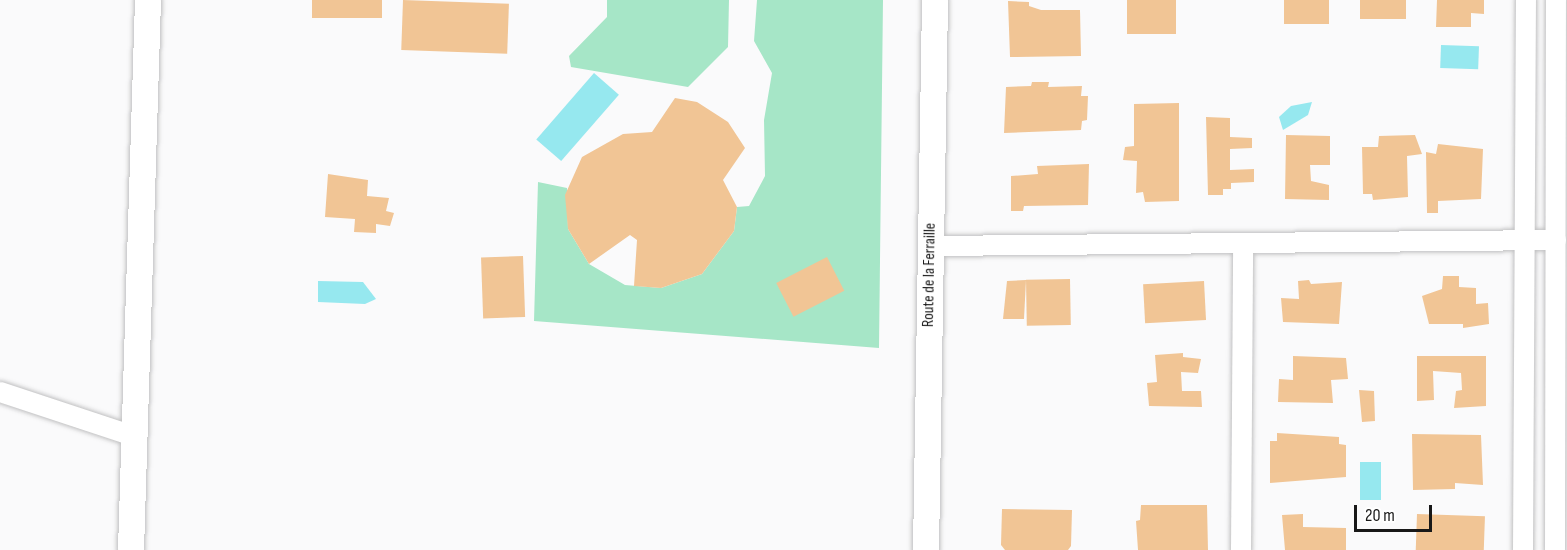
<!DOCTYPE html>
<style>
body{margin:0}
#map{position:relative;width:1567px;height:550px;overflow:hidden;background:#fafafb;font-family:"Sofia Sans Condensed",sans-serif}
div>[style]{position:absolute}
.green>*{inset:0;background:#a6e6c7}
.water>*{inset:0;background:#96e8ef;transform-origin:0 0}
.building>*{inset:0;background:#f1c595;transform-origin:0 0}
.roads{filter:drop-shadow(0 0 2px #c1c1c2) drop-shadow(0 0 2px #c1c1c2)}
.minor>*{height:20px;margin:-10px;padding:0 10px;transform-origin:10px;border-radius:10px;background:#fff}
.tertiary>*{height:26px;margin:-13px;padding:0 13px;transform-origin:13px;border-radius:13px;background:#fff}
span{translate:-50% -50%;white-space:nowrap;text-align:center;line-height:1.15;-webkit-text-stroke:4.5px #fff;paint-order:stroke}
.street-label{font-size:16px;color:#181818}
.scale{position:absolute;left:1354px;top:505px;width:78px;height:27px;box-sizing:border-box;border:3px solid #181818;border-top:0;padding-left:8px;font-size:18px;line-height:21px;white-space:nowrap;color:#181818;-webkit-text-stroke:4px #fff;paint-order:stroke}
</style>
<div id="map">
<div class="green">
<i style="clip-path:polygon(607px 0,729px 0,728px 47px,688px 87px,571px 67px,569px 56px,607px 17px)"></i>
<i style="clip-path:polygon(757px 0,883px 0,879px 348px,534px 321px,538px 182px,567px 188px,568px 229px,589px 264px,625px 285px,661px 288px,702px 274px,734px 231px,737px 207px,749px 206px,765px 176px,764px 120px,772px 73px,754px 41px)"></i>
</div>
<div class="water">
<i style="left:1441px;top:45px;width:38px;height:23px;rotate:2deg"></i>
<i style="left:594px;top:73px;width:33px;height:88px;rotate:41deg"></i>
<i style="clip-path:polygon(1312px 102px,1308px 115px,1283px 130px,1279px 117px,1291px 106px)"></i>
<i style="clip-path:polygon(318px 281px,363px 282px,376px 299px,365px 304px,318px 302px)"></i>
<i style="left:1360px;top:462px;width:21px;height:38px"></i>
</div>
<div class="building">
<i style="left:312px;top:0;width:70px;height:18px"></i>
<i style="left:403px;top:0;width:106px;height:50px;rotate:2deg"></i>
<i style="left:1127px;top:0;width:49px;height:34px"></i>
<i style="left:1284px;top:0;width:45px;height:24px"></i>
<i style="left:1360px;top:0;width:46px;height:19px"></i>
<i style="clip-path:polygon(1437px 0,1484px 0,1484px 14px,1471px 13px,1471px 27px,1436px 27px)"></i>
<i style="clip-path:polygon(1008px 1px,1029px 2px,1029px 6px,1041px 10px,1080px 10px,1081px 56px,1010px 57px)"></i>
<i style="clip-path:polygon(1032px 82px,1049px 82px,1048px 87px,1082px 86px,1081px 96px,1088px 96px,1087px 120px,1082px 121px,1081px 130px,1004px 133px,1006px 87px,1031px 86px)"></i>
<i style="clip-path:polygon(675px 98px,697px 102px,728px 122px,745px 148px,723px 180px,737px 207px,734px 231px,702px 274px,661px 288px,634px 286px,637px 240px,630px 235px,589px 264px,568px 229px,565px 195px,582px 157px,623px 134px,652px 132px)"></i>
<i style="clip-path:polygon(1179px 103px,1179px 201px,1145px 202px,1143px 192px,1136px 193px,1137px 161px,1123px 160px,1125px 147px,1134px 146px,1134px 104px)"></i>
<i style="clip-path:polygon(1206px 117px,1230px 118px,1230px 137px,1252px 138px,1252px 148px,1230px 149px,1230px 170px,1254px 169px,1254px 182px,1231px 183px,1231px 189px,1223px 189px,1223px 195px,1208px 195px)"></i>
<i style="clip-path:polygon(1286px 135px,1330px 136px,1330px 165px,1310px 165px,1311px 181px,1329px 185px,1329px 200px,1285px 199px)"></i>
<i style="clip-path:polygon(1415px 135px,1422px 154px,1407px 156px,1408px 197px,1373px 200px,1372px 194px,1363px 194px,1362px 147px,1378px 147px,1379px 136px)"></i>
<i style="clip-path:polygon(1438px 144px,1483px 149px,1481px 199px,1438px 201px,1438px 213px,1427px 213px,1426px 152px,1436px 154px)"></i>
<i style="clip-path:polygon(1089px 164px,1088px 205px,1024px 206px,1023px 211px,1011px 211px,1011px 176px,1038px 174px,1037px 166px)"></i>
<i style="clip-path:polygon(328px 174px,368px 180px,367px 196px,389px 198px,386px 211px,394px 213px,390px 226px,376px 224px,376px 233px,354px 232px,355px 219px,325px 217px)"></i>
<i style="left:523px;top:256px;width:61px;height:42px;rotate:88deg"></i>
<i style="left:827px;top:257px;width:38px;height:57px;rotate:63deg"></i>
<i style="clip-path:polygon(1443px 276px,1459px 276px,1459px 287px,1476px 288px,1476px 304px,1488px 303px,1489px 324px,1463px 328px,1463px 324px,1429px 324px,1422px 296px,1442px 289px)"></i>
<i style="left:1070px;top:279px;width:46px;height:44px;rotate:89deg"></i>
<i style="clip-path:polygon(1026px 280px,1024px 319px,1003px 319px,1007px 281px)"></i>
<i style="clip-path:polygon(1309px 280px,1311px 284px,1342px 282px,1339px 324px,1283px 322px,1281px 298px,1299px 299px,1298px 281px)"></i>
<i style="left:1204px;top:281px;width:39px;height:61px;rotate:87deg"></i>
<i style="clip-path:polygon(1183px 353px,1183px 357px,1201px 359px,1198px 373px,1181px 372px,1182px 391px,1201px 391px,1202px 407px,1149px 406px,1147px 383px,1157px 382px,1155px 355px)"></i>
<i style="clip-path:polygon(1293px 356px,1346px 358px,1348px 379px,1331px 380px,1333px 403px,1278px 402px,1279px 379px,1293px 380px)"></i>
<i style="clip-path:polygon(1417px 356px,1486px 356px,1486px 406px,1454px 408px,1456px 391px,1462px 390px,1461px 373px,1433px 371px,1434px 400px,1417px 401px)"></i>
<i style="clip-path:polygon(1359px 390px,1374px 391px,1375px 421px,1362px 422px)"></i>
<i style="clip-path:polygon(1277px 433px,1339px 437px,1339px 444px,1346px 445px,1346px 477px,1270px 483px,1270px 441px,1277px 441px)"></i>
<i style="clip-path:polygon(1412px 434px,1481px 435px,1483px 485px,1455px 483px,1455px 489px,1413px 490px)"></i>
<i style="clip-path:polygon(1141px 505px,1207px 505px,1208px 550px,1138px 550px,1136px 521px,1140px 520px)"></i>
<i style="clip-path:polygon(1002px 509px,1072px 510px,1071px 546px,1068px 550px,1005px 550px,1001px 545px)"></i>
<i style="clip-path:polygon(1303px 514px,1303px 527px,1346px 528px,1346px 550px,1285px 550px,1282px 515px)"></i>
<i style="left:1417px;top:514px;width:68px;height:36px;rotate:2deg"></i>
</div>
<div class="roads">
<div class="minor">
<i style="left:931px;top:246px;width:625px;rotate:-0.55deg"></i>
<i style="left:0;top:392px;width:140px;rotate:18.3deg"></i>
<i style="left:1241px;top:550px;width:306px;rotate:-89.6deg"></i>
<i style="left:1523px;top:550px;width:550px;rotate:-89.69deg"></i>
<i style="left:1555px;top:550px;width:550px;rotate:-89.9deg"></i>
</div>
<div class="tertiary">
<i style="left:131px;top:550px;width:550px;rotate:-88.23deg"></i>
<i style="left:926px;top:550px;width:550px;rotate:-89.06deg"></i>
</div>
</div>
<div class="street-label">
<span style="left:930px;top:275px;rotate:-89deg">Route de la Ferraille</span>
</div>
<div class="scale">20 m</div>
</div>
